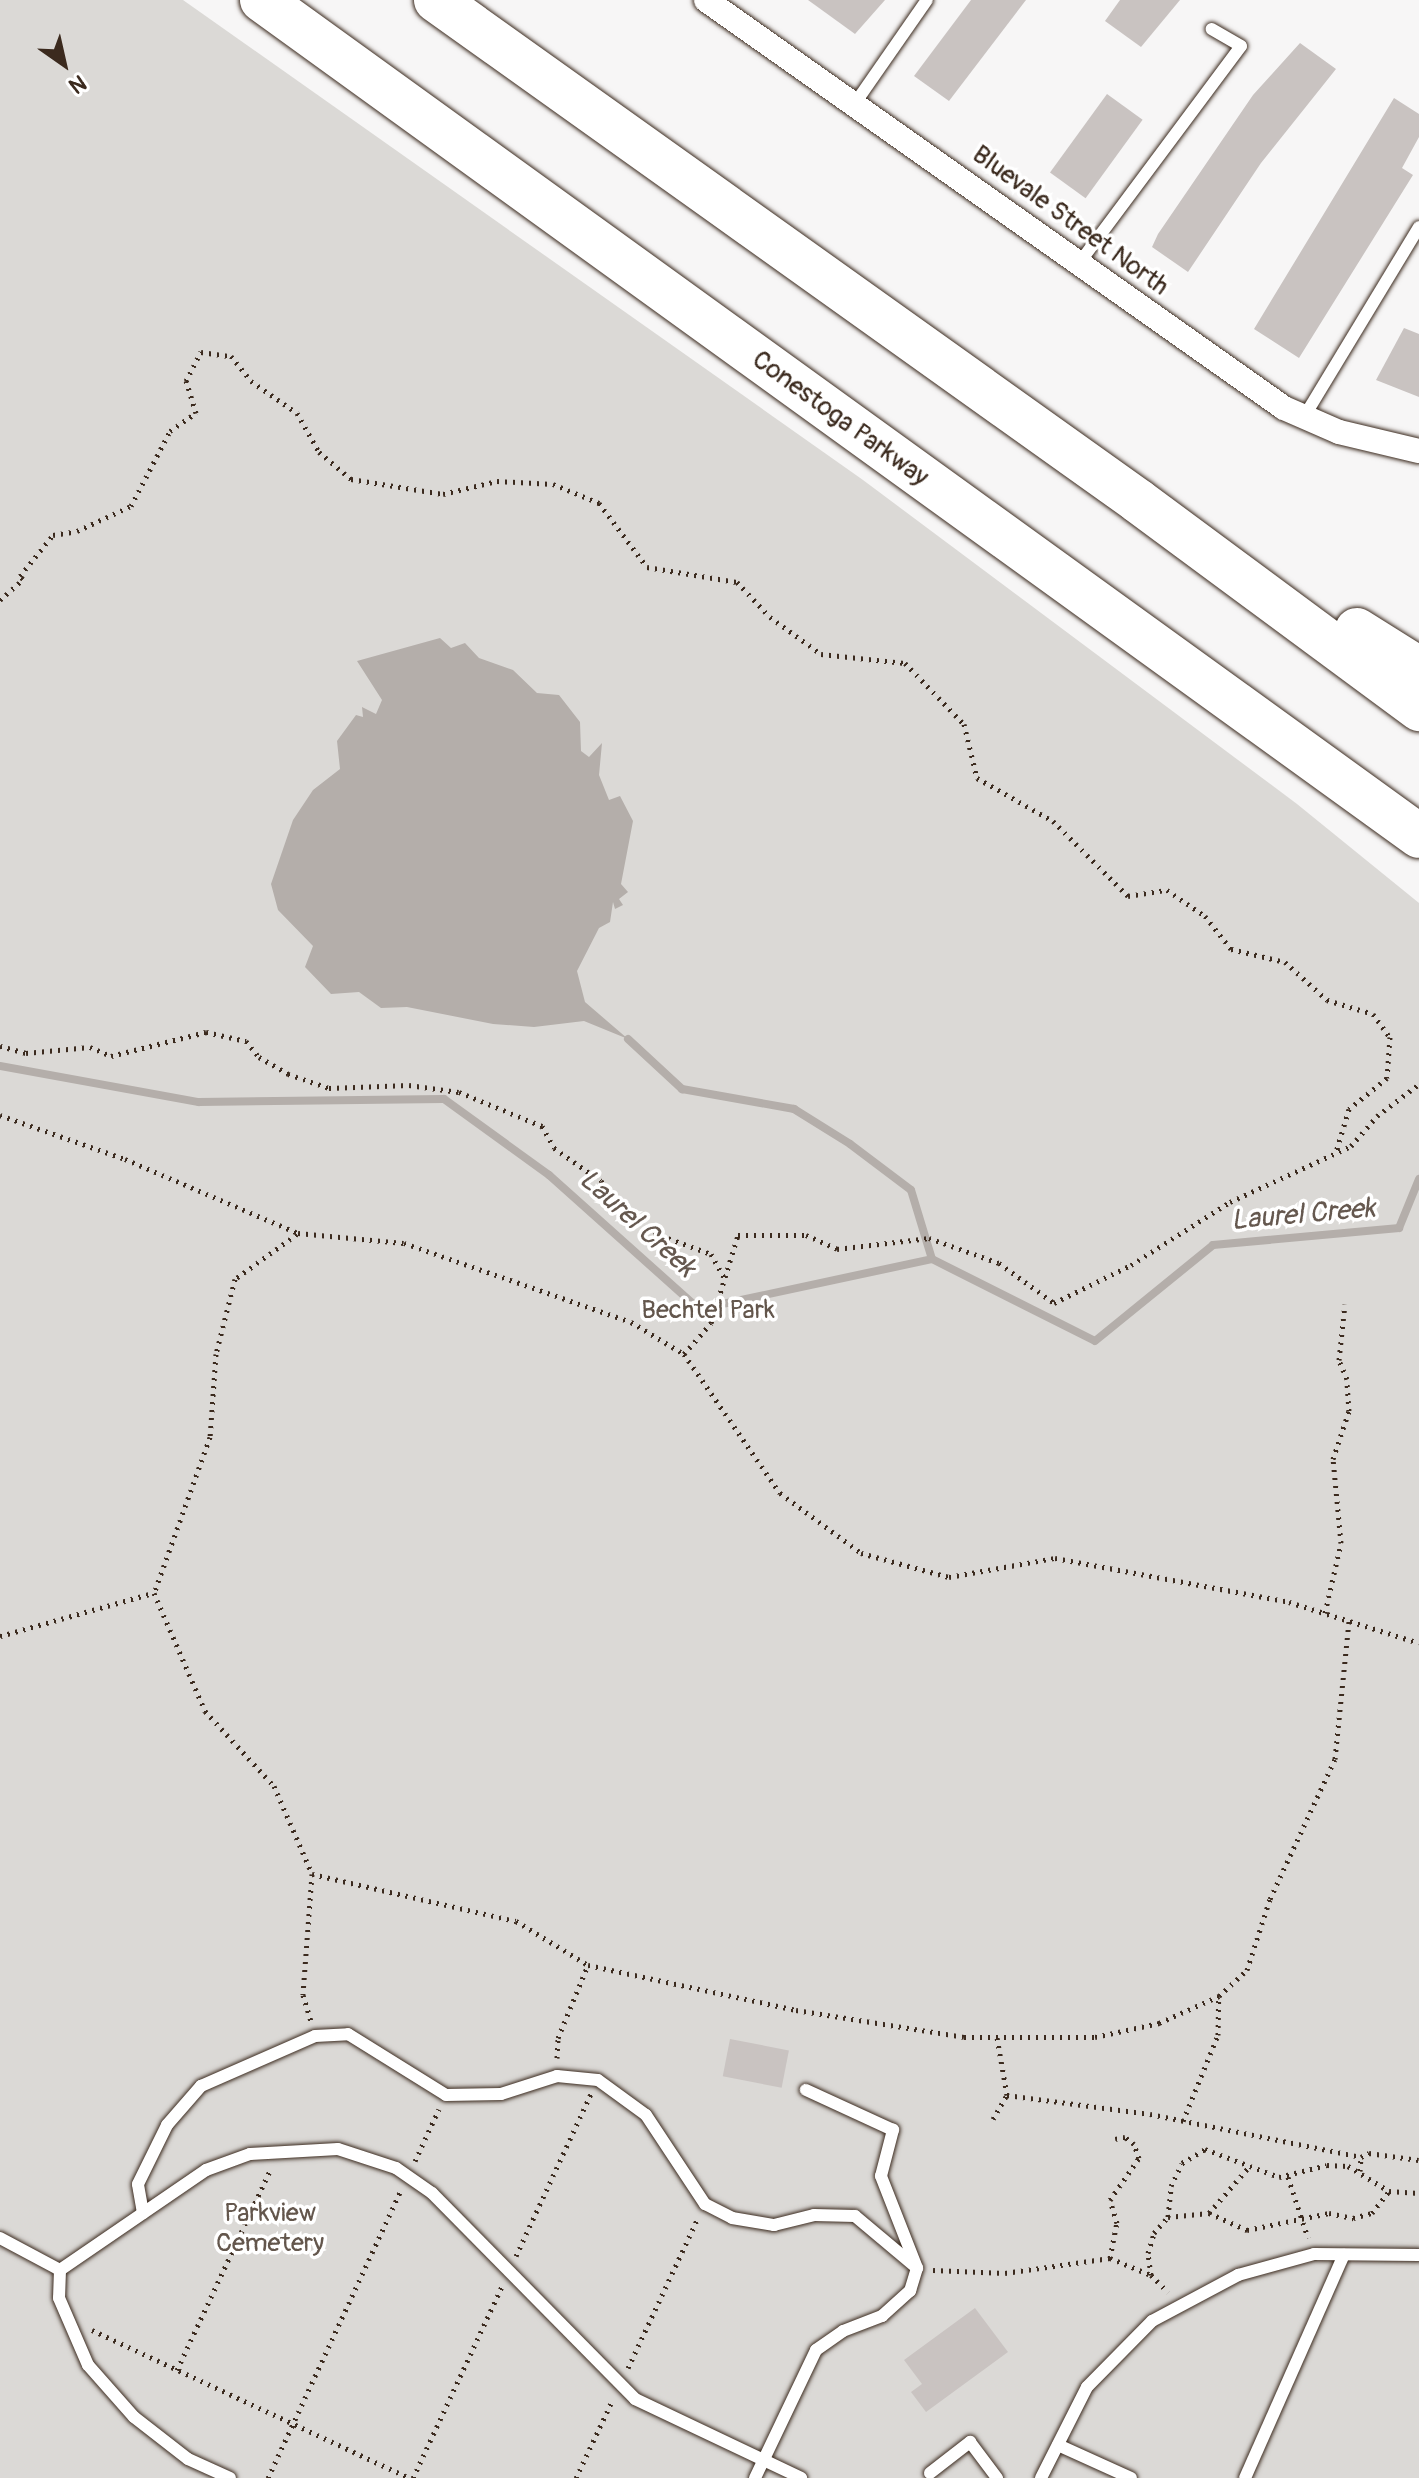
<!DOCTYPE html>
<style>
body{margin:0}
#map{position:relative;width:1419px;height:2478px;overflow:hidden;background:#f7f6f6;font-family:Pangolin,sans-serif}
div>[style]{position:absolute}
.green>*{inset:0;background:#dbd9d6}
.water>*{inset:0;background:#b4aeaa}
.stream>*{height:8px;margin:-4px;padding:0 4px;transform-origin:4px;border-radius:4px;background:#b4aeaa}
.building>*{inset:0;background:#c9c3c1;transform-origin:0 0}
.path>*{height:5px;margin-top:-2.5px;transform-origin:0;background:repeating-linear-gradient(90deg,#3b2a1e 0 2px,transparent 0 8px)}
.roads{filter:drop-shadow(0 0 2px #3b2a1e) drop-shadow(0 0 2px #3b2a1e)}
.lane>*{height:12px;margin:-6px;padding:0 6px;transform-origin:6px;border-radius:6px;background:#fff}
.street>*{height:24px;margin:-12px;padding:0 12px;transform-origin:12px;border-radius:12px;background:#fff}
.highway>*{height:44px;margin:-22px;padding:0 22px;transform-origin:22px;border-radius:22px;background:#fff}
span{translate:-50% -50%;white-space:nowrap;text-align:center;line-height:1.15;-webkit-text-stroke:7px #fff;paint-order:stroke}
.street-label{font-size:26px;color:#3b2a1e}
.park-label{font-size:26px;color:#63564c}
.water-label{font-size:28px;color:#65584f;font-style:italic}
.north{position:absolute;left:24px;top:24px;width:80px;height:80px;-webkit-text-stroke:6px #fff;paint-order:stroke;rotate:146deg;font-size:22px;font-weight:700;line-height:32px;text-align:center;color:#3b2a1e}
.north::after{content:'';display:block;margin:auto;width:28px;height:36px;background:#3b2a1e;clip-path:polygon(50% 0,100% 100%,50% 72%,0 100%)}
</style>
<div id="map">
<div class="green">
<i style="clip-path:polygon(0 0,183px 0,863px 480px,1297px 804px,1419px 903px,1419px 2478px,0 2478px)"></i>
</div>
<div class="water">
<i style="clip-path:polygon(440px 638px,451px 648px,465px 643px,479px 658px,513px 670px,537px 693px,559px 695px,580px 722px,581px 751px,589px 757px,602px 743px,599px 775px,609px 800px,620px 796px,633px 821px,621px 884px,628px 892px,619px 899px,623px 905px,615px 909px,613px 902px,610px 922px,599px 928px,577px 971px,585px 1002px,628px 1039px,584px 1021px,534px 1027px,493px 1024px,407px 1007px,381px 1008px,359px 992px,331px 994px,305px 967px,313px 946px,278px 910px,271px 884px,293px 820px,313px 790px,340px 769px,337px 741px,356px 715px,363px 717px,362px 707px,376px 714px,382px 700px,357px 661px)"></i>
</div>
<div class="stream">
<i style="left:628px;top:1039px;width:74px;rotate:42.8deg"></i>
<i style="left:682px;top:1089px;width:114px;rotate:10.1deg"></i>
<i style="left:794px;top:1109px;width:66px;rotate:32deg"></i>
<i style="left:850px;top:1144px;width:76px;rotate:37deg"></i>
<i style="left:911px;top:1190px;width:72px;rotate:73.1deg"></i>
<i style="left:0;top:1066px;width:202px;rotate:10.3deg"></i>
<i style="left:199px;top:1102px;width:245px;rotate:-0.7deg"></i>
<i style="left:444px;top:1099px;width:130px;rotate:35.9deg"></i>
<i style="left:549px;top:1175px;width:201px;rotate:41.8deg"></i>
<i style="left:699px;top:1309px;width:238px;rotate:-12.1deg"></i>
<i style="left:932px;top:1259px;width:182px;rotate:26.7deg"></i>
<i style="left:1095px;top:1341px;width:152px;rotate:-39.1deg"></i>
<i style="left:1213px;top:1245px;width:187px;rotate:-5.2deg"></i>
<i style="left:1399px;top:1228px;width:53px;rotate:-67.8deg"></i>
</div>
<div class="building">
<i style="clip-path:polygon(808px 0,885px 0,855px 34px)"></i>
<i style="clip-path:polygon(971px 0,1026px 0,949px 101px,914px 76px)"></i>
<i style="clip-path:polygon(1120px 0,1180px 0,1141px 47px,1105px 21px)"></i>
<i style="clip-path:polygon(1300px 43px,1336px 69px,1261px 163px,1188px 272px,1152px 247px,1158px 234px,1253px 95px)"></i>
<i style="left:1107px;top:94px;width:44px;height:97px;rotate:36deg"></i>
<i style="clip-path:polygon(1394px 98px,1419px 114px,1419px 137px,1402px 168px,1413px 175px,1299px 358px,1254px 329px)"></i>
<i style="clip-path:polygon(1404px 328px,1419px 334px,1419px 397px,1376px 380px)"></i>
<i style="left:730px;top:2039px;width:60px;height:38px;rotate:11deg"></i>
<i style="clip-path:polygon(975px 2308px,1008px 2352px,926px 2412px,911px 2392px,922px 2384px,904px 2360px)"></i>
</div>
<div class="path">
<i style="left:0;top:600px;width:31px;rotate:-42deg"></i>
<i style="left:23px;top:579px;width:4px;rotate:-135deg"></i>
<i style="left:20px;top:576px;width:53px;rotate:-51.2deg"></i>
<i style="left:53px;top:535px;width:24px;rotate:-9deg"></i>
<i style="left:77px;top:531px;width:60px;rotate:-24.8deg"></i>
<i style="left:131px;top:506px;width:85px;rotate:-62.5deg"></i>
<i style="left:170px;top:431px;width:32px;rotate:-35deg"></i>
<i style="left:196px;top:413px;width:34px;rotate:-107deg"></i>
<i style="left:186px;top:381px;width:33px;rotate:-63deg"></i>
<i style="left:201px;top:352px;width:30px;rotate:8deg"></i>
<i style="left:231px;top:356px;width:32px;rotate:51deg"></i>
<i style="left:251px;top:381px;width:56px;rotate:34.8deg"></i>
<i style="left:297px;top:413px;width:45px;rotate:60.6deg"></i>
<i style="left:319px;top:452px;width:42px;rotate:40.2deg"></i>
<i style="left:351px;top:479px;width:93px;rotate:9.3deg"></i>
<i style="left:443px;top:494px;width:56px;rotate:-13.5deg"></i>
<i style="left:497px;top:481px;width:56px;rotate:3.1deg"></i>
<i style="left:553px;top:484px;width:50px;rotate:22.4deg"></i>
<i style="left:599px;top:503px;width:80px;rotate:53.1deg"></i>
<i style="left:647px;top:567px;width:91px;rotate:9.5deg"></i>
<i style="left:737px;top:582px;width:48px;rotate:46.7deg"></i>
<i style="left:770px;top:617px;width:63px;rotate:36deg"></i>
<i style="left:821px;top:654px;width:84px;rotate:6.1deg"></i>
<i style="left:905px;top:663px;width:85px;rotate:46deg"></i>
<i style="left:964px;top:724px;width:56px;rotate:76.5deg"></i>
<i style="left:977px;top:778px;width:87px;rotate:29.5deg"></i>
<i style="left:1053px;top:821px;width:106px;rotate:45deg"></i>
<i style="left:1128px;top:896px;width:39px;rotate:-9deg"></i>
<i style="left:1167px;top:890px;width:46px;rotate:34.4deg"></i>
<i style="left:1205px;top:916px;width:42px;rotate:51.8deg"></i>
<i style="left:1231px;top:949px;width:56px;rotate:13.5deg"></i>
<i style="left:1285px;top:962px;width:57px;rotate:42.1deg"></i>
<i style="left:1327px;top:1000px;width:48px;rotate:16.9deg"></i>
<i style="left:1373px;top:1014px;width:29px;rotate:54deg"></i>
<i style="left:1390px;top:1037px;width:41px;rotate:94.2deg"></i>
<i style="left:1387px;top:1078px;width:49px;rotate:140.8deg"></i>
<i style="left:1349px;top:1109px;width:45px;rotate:106.8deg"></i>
<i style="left:0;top:1046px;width:27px;rotate:15deg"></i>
<i style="left:26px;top:1053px;width:64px;rotate:-5.4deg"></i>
<i style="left:90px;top:1047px;width:23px;rotate:23deg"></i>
<i style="left:111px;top:1056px;width:98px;rotate:-14.2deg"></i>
<i style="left:206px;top:1032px;width:41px;rotate:12.7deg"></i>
<i style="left:246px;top:1041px;width:21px;rotate:51deg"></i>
<i style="left:259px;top:1057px;width:34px;rotate:30deg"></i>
<i style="left:288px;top:1074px;width:43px;rotate:18.9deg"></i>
<i style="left:329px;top:1088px;width:80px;rotate:-2.1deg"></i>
<i style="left:409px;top:1085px;width:50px;rotate:8deg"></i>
<i style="left:459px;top:1092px;width:90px;rotate:22.3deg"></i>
<i style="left:542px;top:1126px;width:25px;rotate:61deg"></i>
<i style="left:554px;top:1148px;width:57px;rotate:35.1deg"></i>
<i style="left:601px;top:1181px;width:67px;rotate:47.4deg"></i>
<i style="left:646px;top:1230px;width:69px;rotate:20.3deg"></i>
<i style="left:711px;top:1254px;width:29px;rotate:61deg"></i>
<i style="left:0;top:1115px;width:133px;rotate:19.4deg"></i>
<i style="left:125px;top:1159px;width:188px;rotate:23.2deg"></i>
<i style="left:298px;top:1233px;width:106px;rotate:5.4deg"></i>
<i style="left:404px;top:1243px;width:240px;rotate:19.2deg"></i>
<i style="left:631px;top:1322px;width:62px;rotate:31.1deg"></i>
<i style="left:684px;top:1354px;width:169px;rotate:55.4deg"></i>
<i style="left:780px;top:1493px;width:101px;rotate:36.5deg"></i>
<i style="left:861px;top:1553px;width:91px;rotate:15.3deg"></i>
<i style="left:949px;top:1577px;width:108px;rotate:-10.2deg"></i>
<i style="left:1055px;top:1558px;width:238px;rotate:10.6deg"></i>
<i style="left:1289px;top:1602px;width:136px;rotate:17.5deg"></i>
<i style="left:297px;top:1234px;width:77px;rotate:144deg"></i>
<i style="left:235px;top:1279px;width:77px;rotate:104.2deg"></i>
<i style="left:216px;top:1354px;width:83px;rotate:94.1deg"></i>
<i style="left:210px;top:1437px;width:166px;rotate:109.7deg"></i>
<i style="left:154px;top:1593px;width:129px;rotate:66.6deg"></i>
<i style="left:205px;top:1711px;width:102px;rotate:47.4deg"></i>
<i style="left:274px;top:1786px;width:96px;rotate:66.6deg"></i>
<i style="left:312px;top:1874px;width:121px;rotate:94.3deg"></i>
<i style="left:303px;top:1995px;width:27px;rotate:73deg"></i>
<i style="left:684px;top:1354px;width:41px;rotate:-48.9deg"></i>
<i style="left:711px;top:1323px;width:92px;rotate:-72.9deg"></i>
<i style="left:738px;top:1235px;width:68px"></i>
<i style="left:806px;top:1235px;width:34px;rotate:24deg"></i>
<i style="left:837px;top:1249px;width:93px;rotate:-6.8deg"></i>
<i style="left:929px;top:1238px;width:74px;rotate:19.7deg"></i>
<i style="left:999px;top:1263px;width:68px;rotate:36deg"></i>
<i style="left:1054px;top:1303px;width:86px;rotate:-26.3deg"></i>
<i style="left:1131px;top:1265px;width:117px;rotate:-32.5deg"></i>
<i style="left:1230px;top:1202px;width:133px;rotate:-24.8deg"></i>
<i style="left:1351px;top:1146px;width:40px;rotate:-49deg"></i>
<i style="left:1377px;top:1116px;width:53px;rotate:-37.3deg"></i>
<i style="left:1325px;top:1613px;width:72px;rotate:-77.1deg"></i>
<i style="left:1341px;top:1543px;width:84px;rotate:-95.4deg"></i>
<i style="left:1333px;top:1459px;width:51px;rotate:-71.6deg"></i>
<i style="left:1349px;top:1411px;width:32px;rotate:-94deg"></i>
<i style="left:1347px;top:1379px;width:21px;rotate:-113deg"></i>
<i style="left:1339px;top:1360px;width:56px;rotate:-83.9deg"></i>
<i style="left:0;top:1636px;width:159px;rotate:-15.7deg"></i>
<i style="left:312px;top:1874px;width:209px;rotate:13deg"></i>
<i style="left:516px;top:1921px;width:84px;rotate:31.4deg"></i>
<i style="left:588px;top:1965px;width:213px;rotate:12.2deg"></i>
<i style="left:796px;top:2010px;width:170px;rotate:9.1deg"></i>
<i style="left:964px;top:2037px;width:131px"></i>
<i style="left:1095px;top:2037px;width:66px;rotate:-12.3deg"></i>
<i style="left:1159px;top:2023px;width:66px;rotate:-24.2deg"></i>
<i style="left:1219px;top:1996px;width:38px;rotate:-43deg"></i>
<i style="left:1247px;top:1970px;width:75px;rotate:-72.1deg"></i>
<i style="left:1270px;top:1899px;width:154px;rotate:-65.1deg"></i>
<i style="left:1335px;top:1759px;width:139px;rotate:-84.2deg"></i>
<i style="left:557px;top:2058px;width:20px;rotate:-87deg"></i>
<i style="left:558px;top:2038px;width:79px;rotate:-67.7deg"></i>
<i style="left:1007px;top:2095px;width:144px;rotate:7.6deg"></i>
<i style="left:1150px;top:2114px;width:215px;rotate:11.5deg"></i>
<i style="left:993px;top:2119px;width:28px;rotate:-60deg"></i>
<i style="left:1007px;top:2095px;width:59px;rotate:-99.8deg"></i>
<i style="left:1183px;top:2121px;width:93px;rotate:-67.9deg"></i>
<i style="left:1218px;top:2035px;width:39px;rotate:-89deg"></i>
<i style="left:415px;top:2161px;width:57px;rotate:-65.2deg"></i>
<i style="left:1360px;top:2171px;width:14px;rotate:-86deg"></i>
<i style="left:1361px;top:2157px;width:9px;rotate:-27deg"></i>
<i style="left:1369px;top:2153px;width:50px;rotate:8deg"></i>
<i style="left:1288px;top:2177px;width:64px;rotate:71.8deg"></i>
<i style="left:1209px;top:2213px;width:61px;rotate:-49deg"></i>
<i style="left:1168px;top:2217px;width:31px;rotate:-84deg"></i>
<i style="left:1171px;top:2186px;width:25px;rotate:-64deg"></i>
<i style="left:1182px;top:2163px;width:27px;rotate:-31deg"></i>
<i style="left:1205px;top:2149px;width:79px;rotate:20.7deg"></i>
<i style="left:1279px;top:2177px;width:49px;rotate:-14deg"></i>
<i style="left:1327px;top:2165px;width:21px;rotate:3deg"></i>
<i style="left:1348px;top:2166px;width:48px;rotate:31.4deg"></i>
<i style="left:1389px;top:2191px;width:30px;rotate:4deg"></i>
<i style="left:516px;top:2256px;width:179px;rotate:-65.2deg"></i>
<i style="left:1110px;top:2258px;width:36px;rotate:-79deg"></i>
<i style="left:1117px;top:2223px;width:24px;rotate:-107deg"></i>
<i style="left:1110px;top:2200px;width:51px;rotate:-55.4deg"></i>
<i style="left:1139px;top:2158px;width:15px;rotate:-110deg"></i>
<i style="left:1134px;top:2144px;width:11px;rotate:-142deg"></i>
<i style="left:1125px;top:2137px;width:10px;rotate:169deg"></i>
<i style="left:933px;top:2270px;width:72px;rotate:2.4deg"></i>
<i style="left:1005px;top:2273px;width:106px;rotate:-8.1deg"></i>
<i style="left:1110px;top:2258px;width:44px;rotate:22.5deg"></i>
<i style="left:1151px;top:2275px;width:24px;rotate:45deg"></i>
<i style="left:1151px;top:2275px;width:22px;rotate:-98deg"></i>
<i style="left:1148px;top:2253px;width:21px;rotate:-73deg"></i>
<i style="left:1154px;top:2233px;width:21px;rotate:-49deg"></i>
<i style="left:1168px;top:2217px;width:41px;rotate:-5.6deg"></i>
<i style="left:1209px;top:2213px;width:42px;rotate:24.1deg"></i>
<i style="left:1247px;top:2230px;width:84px;rotate:-11.7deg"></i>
<i style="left:1329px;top:2213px;width:25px;rotate:12deg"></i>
<i style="left:1353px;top:2218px;width:20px;rotate:-15deg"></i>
<i style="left:1372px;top:2213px;width:28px;rotate:-52deg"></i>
<i style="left:92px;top:2330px;width:351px;rotate:25deg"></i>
<i style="left:628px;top:2368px;width:166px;rotate:-65deg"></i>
<i style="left:177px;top:2370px;width:220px;rotate:-65deg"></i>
<i style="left:268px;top:2478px;width:315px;rotate:-65.2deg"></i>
<i style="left:413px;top:2478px;width:212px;rotate:-65.1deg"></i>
<i style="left:576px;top:2478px;width:87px;rotate:-64.9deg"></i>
</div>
<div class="roads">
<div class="lane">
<i style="left:856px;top:102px;width:124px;rotate:-55.2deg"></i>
<i style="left:1080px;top:262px;width:269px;rotate:-53.3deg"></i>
<i style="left:1241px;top:46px;width:34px;rotate:-150deg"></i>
<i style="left:1304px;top:417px;width:222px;rotate:-58.8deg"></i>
<i style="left:143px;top:2213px;width:29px;rotate:-100deg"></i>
<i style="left:138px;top:2184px;width:66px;rotate:-63.8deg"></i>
<i style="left:167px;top:2125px;width:52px;rotate:-48.9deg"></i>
<i style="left:201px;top:2086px;width:124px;rotate:-23.7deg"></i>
<i style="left:315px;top:2036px;width:33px;rotate:-3deg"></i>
<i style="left:348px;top:2034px;width:115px;rotate:31.9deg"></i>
<i style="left:446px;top:2095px;width:55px;rotate:-1deg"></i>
<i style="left:501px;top:2094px;width:59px;rotate:-17.8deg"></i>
<i style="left:557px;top:2076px;width:41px;rotate:5.6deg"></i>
<i style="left:598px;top:2080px;width:59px;rotate:36.1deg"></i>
<i style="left:646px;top:2115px;width:107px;rotate:56.5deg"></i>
<i style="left:705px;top:2204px;width:30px;rotate:27deg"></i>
<i style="left:732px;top:2218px;width:43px;rotate:9.5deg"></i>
<i style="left:774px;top:2225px;width:41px;rotate:-14deg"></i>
<i style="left:814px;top:2215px;width:41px;rotate:1.4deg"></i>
<i style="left:855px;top:2216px;width:81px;rotate:40deg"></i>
<i style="left:0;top:2238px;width:68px;rotate:28.1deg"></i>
<i style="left:60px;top:2270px;width:177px;rotate:-34.4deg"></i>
<i style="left:206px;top:2170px;width:47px;rotate:-20deg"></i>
<i style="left:250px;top:2154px;width:88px;rotate:-3.3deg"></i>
<i style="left:338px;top:2149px;width:61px;rotate:18.1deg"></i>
<i style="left:396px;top:2168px;width:44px;rotate:34.8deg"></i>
<i style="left:432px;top:2193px;width:289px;rotate:45.4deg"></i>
<i style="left:635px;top:2399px;width:184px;rotate:25.4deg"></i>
<i style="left:60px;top:2270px;width:28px;rotate:92deg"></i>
<i style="left:59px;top:2298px;width:73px;rotate:66.6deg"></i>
<i style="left:88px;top:2365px;width:69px;rotate:48.5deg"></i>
<i style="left:134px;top:2417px;width:68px;rotate:37.9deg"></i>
<i style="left:188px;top:2459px;width:46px;rotate:24.3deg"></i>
<i style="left:1058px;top:2445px;width:80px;rotate:24.3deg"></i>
<i style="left:930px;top:2473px;width:51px;rotate:-37.8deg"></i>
<i style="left:970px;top:2442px;width:45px;rotate:53.1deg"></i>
<i style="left:755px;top:2478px;width:142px;rotate:-64.5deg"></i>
<i style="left:816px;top:2350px;width:33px;rotate:-35deg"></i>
<i style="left:843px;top:2331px;width:42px;rotate:-21deg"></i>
<i style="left:882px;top:2316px;width:38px;rotate:-42deg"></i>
<i style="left:910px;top:2291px;width:24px;rotate:-73deg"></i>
<i style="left:917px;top:2268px;width:99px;rotate:-111.4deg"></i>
<i style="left:881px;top:2176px;width:48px;rotate:-75.4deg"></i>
<i style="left:893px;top:2130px;width:96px;rotate:-155.3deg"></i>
<i style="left:1041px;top:2478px;width:102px;rotate:-63.2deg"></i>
<i style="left:1087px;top:2387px;width:93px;rotate:-45.4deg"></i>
<i style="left:1152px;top:2321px;width:98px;rotate:-28.1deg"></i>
<i style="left:1238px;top:2275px;width:79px;rotate:-15.4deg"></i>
<i style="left:1314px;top:2254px;width:105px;rotate:0.5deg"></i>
<i style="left:1245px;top:2478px;width:244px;rotate:-66.1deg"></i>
</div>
<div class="street">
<i style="left:706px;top:0;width:707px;rotate:35.22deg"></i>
<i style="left:1284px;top:408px;width:60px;rotate:23.6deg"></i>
<i style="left:1339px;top:432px;width:82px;rotate:13.4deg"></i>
</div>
<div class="highway">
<i style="left:262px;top:0;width:1427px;rotate:35.85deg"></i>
<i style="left:436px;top:0;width:862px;rotate:35.51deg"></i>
<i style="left:1138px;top:501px;width:350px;rotate:36.5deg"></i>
<i style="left:1357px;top:630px;width:73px;rotate:32.2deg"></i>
</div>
</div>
<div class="street-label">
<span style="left:1070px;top:221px;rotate:36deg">Bluevale Street North</span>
<span style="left:840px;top:419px;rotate:36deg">Conestoga Parkway</span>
</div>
<div class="park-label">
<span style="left:708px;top:1311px">Bechtel Park</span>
<span style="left:270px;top:2229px">Parkview<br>Cemetery</span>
</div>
<div class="water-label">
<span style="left:1303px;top:1215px;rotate:-5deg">Laurel Creek</span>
<span style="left:637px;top:1224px;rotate:42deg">Laurel Creek</span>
</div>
<div class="north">N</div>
</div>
